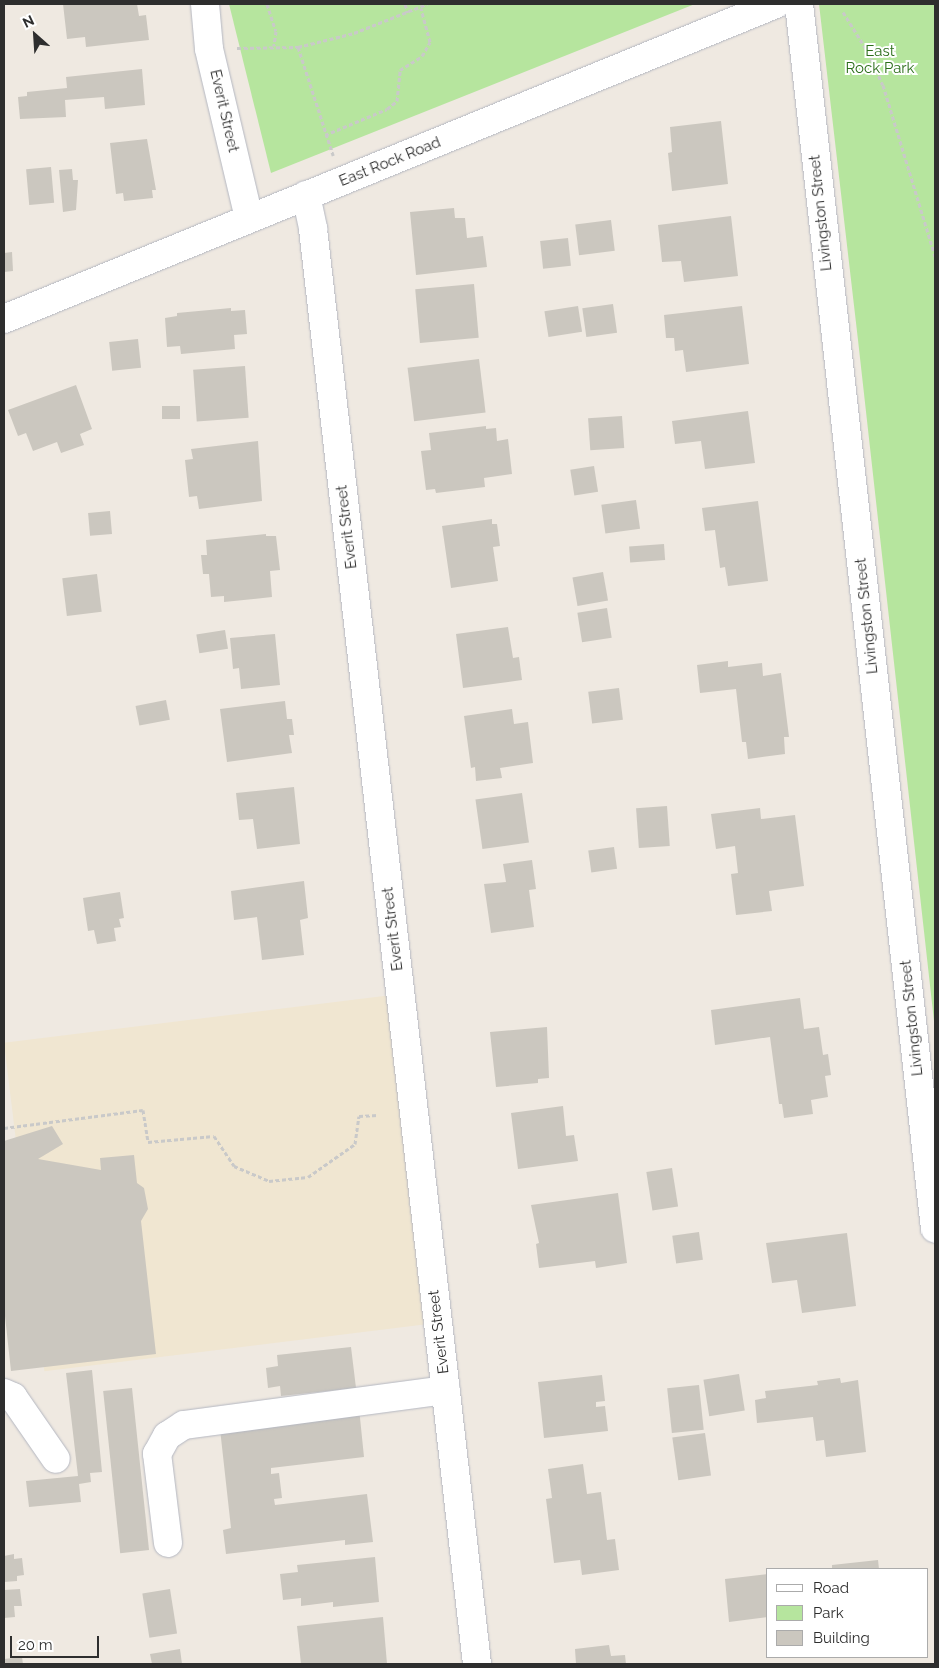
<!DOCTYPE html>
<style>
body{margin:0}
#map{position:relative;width:939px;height:1668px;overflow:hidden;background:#efe9e1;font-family:Raleway,sans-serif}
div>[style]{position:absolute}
.education>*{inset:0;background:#f0e6d1;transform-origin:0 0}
.green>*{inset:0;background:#b6e59e}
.building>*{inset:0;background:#cbc7bf;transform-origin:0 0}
.path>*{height:3px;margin-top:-1.5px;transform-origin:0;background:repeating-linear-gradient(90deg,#c9c9c9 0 4px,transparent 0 6.5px)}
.roads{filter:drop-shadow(0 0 1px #b4b7c1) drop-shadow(0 0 1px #b4b7c1)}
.minor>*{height:28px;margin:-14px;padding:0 14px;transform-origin:14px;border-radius:14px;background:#fff}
span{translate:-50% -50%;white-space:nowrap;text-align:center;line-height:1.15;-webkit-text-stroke:4px #fff;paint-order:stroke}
.park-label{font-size:15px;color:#2c6e1b}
.street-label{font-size:15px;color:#2e2e2e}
.frame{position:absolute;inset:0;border:5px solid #2e2e2e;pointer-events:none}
.legend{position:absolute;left:766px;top:1568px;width:162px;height:90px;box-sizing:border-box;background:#fff;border:1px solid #ababab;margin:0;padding:6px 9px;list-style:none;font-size:15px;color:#2e2e2e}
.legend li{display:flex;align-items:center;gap:10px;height:25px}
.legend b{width:25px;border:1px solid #ababab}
.north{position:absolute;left:10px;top:10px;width:50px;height:50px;-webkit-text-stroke:4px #fff;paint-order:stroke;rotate:334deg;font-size:14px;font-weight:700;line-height:20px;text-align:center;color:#2e2e2e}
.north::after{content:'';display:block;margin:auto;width:18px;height:22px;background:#2e2e2e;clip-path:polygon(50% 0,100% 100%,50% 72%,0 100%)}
.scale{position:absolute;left:10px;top:1636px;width:89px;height:22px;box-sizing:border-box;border:2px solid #2e2e2e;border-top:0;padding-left:6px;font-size:15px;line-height:18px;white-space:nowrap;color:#2e2e2e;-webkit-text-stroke:4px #fff;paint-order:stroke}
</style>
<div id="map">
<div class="education">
<i style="left:400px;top:994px;width:331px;height:399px;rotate:83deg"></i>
</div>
<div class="green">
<i style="clip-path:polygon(229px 4px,695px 4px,271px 173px)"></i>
<i style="clip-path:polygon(819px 4px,935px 4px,935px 1030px,858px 340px)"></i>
</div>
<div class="building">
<i style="clip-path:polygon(63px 4px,137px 4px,139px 16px,146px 15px,149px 40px,86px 47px,85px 37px,67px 39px)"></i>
<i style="clip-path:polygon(142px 69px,145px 105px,105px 109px,104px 97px,65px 100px,66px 117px,20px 119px,18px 97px,27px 96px,27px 92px,67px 88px,66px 77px)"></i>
<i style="clip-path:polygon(721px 121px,728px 184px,672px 191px,668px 153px,672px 152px,670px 127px)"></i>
<i style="clip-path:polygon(147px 139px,156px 190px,152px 190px,153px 198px,124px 201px,123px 193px,116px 194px,110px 143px)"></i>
<i style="left:51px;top:167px;width:36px;height:25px;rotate:85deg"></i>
<i style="clip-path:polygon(72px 169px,73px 180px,78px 180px,76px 210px,63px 212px,59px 170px)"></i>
<i style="clip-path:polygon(454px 208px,455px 218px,465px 218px,467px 238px,483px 236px,487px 267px,416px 275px,410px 212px)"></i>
<i style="clip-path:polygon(731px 216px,738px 276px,684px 282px,681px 261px,662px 262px,658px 225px)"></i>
<i style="left:611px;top:220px;width:31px;height:36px;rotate:83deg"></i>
<i style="left:568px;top:238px;width:28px;height:28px;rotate:84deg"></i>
<i style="clip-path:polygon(12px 252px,13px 271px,4px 272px,4px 253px)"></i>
<i style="left:474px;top:284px;width:54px;height:59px;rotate:85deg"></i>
<i style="left:613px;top:304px;width:29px;height:31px;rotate:82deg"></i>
<i style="left:578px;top:306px;width:26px;height:34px;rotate:81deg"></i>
<i style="clip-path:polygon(742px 306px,749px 364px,686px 372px,683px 350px,675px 351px,674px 338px,666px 338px,664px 315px)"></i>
<i style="clip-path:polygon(231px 308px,231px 311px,245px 310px,247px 334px,234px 335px,235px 349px,181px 354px,180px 346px,167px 347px,165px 318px,177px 316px,177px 313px)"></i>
<i style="left:138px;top:339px;width:29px;height:29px;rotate:84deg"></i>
<i style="left:479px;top:359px;width:54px;height:72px;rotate:83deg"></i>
<i style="left:245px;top:366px;width:52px;height:52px;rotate:86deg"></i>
<i style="clip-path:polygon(76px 385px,92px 429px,80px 434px,84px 445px,61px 453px,57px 442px,33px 451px,26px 433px,18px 436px,8px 410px)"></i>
<i style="left:180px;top:406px;width:13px;height:18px;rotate:90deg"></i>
<i style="clip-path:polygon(748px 411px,755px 463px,705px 469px,701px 441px,675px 444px,672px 421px)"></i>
<i style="left:622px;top:416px;width:32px;height:34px;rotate:86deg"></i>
<i style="clip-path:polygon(486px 426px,486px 429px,496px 428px,497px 441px,508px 439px,512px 474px,484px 478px,485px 487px,436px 493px,435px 489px,426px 490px,421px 451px,431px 450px,429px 433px)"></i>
<i style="clip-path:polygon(258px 441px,262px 501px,199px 509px,197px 496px,189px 497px,185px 460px,193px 459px,191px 449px)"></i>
<i style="left:594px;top:466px;width:26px;height:24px;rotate:81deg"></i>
<i style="left:636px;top:500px;width:29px;height:35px;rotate:82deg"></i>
<i style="clip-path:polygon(758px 501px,768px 581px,728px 586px,725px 567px,720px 568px,715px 530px,705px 531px,702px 508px)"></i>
<i style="left:110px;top:511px;width:23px;height:22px;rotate:85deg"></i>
<i style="clip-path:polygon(492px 519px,492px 524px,497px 524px,500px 546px,493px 547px,498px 581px,451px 588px,442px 526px)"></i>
<i style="clip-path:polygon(266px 534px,266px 536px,276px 536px,280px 570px,270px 571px,272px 597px,224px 602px,224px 596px,211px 597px,209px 574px,203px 574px,201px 555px,207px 555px,206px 540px)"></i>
<i style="left:664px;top:544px;width:16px;height:35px;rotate:86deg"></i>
<i style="left:603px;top:572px;width:29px;height:31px;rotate:80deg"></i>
<i style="left:97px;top:574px;width:38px;height:35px;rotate:83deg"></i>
<i style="left:607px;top:608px;width:30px;height:30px;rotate:81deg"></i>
<i style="clip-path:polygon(508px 627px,513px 658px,519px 657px,522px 680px,463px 688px,456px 634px)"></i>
<i style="left:225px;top:630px;width:19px;height:29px;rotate:81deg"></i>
<i style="clip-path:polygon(275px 634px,280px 685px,241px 689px,239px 668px,233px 669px,230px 638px)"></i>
<i style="clip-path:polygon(728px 661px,728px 667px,762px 663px,763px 676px,781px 673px,789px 737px,784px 737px,785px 754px,748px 759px,746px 742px,742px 742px,736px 689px,700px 693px,697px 665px)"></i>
<i style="left:619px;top:688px;width:32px;height:31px;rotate:83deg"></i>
<i style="left:166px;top:700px;width:20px;height:31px;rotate:79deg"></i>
<i style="clip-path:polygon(285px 701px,287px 719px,292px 719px,294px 735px,289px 735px,292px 753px,227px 762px,220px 709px)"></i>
<i style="clip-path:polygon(512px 709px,514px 724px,528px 722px,533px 763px,500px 768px,502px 778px,476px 781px,475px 767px,471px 768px,464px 716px)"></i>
<i style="clip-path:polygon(294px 787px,300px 844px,257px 849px,253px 819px,239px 820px,236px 793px)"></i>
<i style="left:522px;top:793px;width:50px;height:47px;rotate:82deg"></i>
<i style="left:667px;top:806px;width:40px;height:31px;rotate:86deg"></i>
<i style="clip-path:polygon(760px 808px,761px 819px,795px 815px,804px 886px,769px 891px,772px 911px,736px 915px,731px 874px,738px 873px,735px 846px,716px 849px,711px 814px)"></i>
<i style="left:614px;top:847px;width:22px;height:26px;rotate:82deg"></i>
<i style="clip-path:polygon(532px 860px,536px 889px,529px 890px,534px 927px,491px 933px,484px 884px,506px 882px,503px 864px)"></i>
<i style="clip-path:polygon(304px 881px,308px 918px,300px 920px,304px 955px,262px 960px,257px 917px,234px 920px,231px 891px)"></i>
<i style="clip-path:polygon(120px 892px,124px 918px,119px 919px,121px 927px,114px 928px,116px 941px,97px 944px,94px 930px,88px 931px,83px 898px)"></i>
<i style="clip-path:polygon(800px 998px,804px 1029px,819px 1027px,823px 1055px,828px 1054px,831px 1075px,825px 1076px,828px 1097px,811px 1100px,813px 1114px,784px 1118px,782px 1104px,779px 1104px,770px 1037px,715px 1045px,711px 1010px)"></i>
<i style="clip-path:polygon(547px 1027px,549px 1078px,538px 1079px,538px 1083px,496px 1087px,490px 1032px)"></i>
<i style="clip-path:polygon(563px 1106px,566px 1136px,574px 1135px,578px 1161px,518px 1169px,511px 1113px)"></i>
<i style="clip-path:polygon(52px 1126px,63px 1144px,38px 1159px,101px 1170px,100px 1158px,134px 1155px,137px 1183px,144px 1188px,148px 1209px,141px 1221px,156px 1354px,11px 1371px,4px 1307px,4px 1141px)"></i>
<i style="left:672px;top:1168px;width:39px;height:26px;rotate:81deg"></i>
<i style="clip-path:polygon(618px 1193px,627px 1263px,596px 1268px,595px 1261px,539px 1268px,536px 1244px,539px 1243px,531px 1205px)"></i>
<i style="left:699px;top:1232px;width:28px;height:27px;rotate:82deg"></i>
<i style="clip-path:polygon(847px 1233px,856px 1306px,802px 1313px,797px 1280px,772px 1283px,766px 1243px)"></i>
<i style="clip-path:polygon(351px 1347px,356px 1388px,281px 1396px,280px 1386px,268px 1388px,266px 1368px,278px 1366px,277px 1355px)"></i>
<i style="clip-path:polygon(92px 1370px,102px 1472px,90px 1473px,91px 1482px,79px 1484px,81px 1502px,29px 1507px,26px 1481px,78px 1476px,66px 1373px)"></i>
<i style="left:739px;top:1374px;width:37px;height:36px;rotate:81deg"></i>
<i style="clip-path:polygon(602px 1375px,605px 1401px,596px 1402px,596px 1407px,605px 1406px,608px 1431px,544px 1438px,538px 1382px)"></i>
<i style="clip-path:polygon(840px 1378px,841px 1383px,858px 1380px,866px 1452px,826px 1457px,824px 1440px,816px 1441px,813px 1417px,757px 1423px,755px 1400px,766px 1398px,765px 1391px,818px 1385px,817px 1381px)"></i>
<i style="left:699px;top:1385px;width:45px;height:32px;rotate:84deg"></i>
<i style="left:132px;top:1388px;width:163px;height:29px;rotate:84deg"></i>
<i style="clip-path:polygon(359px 1408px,364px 1457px,271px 1468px,271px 1474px,279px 1473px,282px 1498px,274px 1499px,275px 1505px,367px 1494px,373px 1542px,345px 1545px,345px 1540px,226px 1554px,223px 1530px,231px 1528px,220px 1429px)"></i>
<i style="left:705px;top:1433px;width:43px;height:33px;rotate:82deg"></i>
<i style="clip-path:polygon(583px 1464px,587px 1494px,601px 1492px,607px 1540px,615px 1539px,619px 1570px,582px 1575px,580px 1560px,554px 1563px,546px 1499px,552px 1498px,548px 1469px)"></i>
<i style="clip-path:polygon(14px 1554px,14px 1559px,22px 1558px,24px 1575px,17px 1576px,17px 1581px,4px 1582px,4px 1556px)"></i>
<i style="clip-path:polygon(375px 1557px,379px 1602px,333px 1607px,333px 1602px,301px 1606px,301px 1598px,283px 1600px,280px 1574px,298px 1572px,297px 1565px)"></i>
<i style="clip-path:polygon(878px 1560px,879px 1569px,832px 1569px,832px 1565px)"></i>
<i style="clip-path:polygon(768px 1574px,768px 1617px,729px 1622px,725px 1579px)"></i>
<i style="clip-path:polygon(20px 1589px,22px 1606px,14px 1606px,15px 1617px,4px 1618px,4px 1590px)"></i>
<i style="left:170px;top:1589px;width:45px;height:28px;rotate:81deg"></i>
<i style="clip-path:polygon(383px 1617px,387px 1664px,301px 1664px,297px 1626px)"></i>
<i style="clip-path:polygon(609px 1645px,611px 1656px,625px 1655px,626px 1664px,576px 1664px,575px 1649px)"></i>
<i style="clip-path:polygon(180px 1649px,182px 1664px,152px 1664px,150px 1654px)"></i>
<i style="clip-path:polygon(22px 1657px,23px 1664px,4px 1664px,4px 1659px)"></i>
</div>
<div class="path">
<i style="left:267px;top:4px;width:28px;rotate:72deg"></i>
<i style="left:276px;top:31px;width:15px;rotate:98deg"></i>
<i style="left:405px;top:4px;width:9px;rotate:72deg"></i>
<i style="left:843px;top:12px;width:47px;rotate:58deg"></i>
<i style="left:868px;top:52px;width:36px;rotate:66deg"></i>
<i style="left:883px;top:85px;width:179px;rotate:73.1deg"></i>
<i style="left:298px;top:47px;width:114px;rotate:72deg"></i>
<i style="left:237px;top:48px;width:61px;rotate:-0.9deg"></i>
<i style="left:298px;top:47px;width:58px;rotate:-14deg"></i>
<i style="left:354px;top:33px;width:79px;rotate:-21.7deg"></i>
<i style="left:325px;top:135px;width:67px;rotate:-22.8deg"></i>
<i style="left:387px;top:109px;width:13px;rotate:-39deg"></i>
<i style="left:397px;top:101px;width:31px;rotate:-84deg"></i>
<i style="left:400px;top:70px;width:26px;rotate:-32deg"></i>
<i style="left:422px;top:56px;width:16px;rotate:-60deg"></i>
<i style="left:430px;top:42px;width:35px;rotate:-105deg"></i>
<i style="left:4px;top:1128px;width:140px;rotate:-7.4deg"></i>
<i style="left:143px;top:1110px;width:32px;rotate:81deg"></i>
<i style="left:148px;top:1142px;width:66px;rotate:-5.2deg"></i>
<i style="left:214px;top:1136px;width:36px;rotate:56deg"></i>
<i style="left:234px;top:1166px;width:38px;rotate:23deg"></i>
<i style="left:269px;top:1181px;width:39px;rotate:-6deg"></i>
<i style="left:308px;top:1177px;width:57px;rotate:-35.1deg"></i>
<i style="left:355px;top:1144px;width:28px;rotate:-82deg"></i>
<i style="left:359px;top:1116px;width:19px;rotate:-3deg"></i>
</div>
<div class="roads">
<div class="minor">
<i style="left:205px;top:4px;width:45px;rotate:84.9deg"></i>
<i style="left:209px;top:49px;width:174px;rotate:76.7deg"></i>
<i style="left:799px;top:4px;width:1232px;rotate:83.66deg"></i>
<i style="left:306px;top:195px;width:35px;rotate:78deg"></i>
<i style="left:313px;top:229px;width:1444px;rotate:83.48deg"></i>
<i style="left:4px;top:319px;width:834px;rotate:-22.2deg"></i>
<i style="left:4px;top:1393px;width:10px;rotate:24deg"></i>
<i style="left:13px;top:1397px;width:75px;rotate:55.3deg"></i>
<i style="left:168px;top:1543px;width:90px;rotate:-97deg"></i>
<i style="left:157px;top:1454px;width:21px;rotate:-61deg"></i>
<i style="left:167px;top:1436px;width:20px;rotate:-33deg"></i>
<i style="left:184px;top:1425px;width:264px;rotate:-7.6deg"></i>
</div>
</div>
<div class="park-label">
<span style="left:880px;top:60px">East<br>Rock Park</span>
</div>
<div class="street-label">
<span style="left:224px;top:111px;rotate:77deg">Everit Street</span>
<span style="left:390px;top:162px;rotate:-22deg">East Rock Road</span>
<span style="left:821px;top:213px;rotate:-96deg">Livingston Street</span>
<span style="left:347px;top:527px;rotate:-97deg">Everit Street</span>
<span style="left:867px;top:616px;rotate:-96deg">Livingston Street</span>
<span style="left:393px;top:929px;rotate:-97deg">Everit Street</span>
<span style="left:912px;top:1018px;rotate:-96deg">Livingston Street</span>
<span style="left:439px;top:1332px;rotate:-97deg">Everit Street</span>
</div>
<div class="frame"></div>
<ul class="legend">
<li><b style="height:6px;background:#fff"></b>Road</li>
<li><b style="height:14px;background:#b6e59e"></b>Park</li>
<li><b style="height:14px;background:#cbc7bf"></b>Building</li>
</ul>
<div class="north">N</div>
<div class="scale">20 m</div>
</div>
